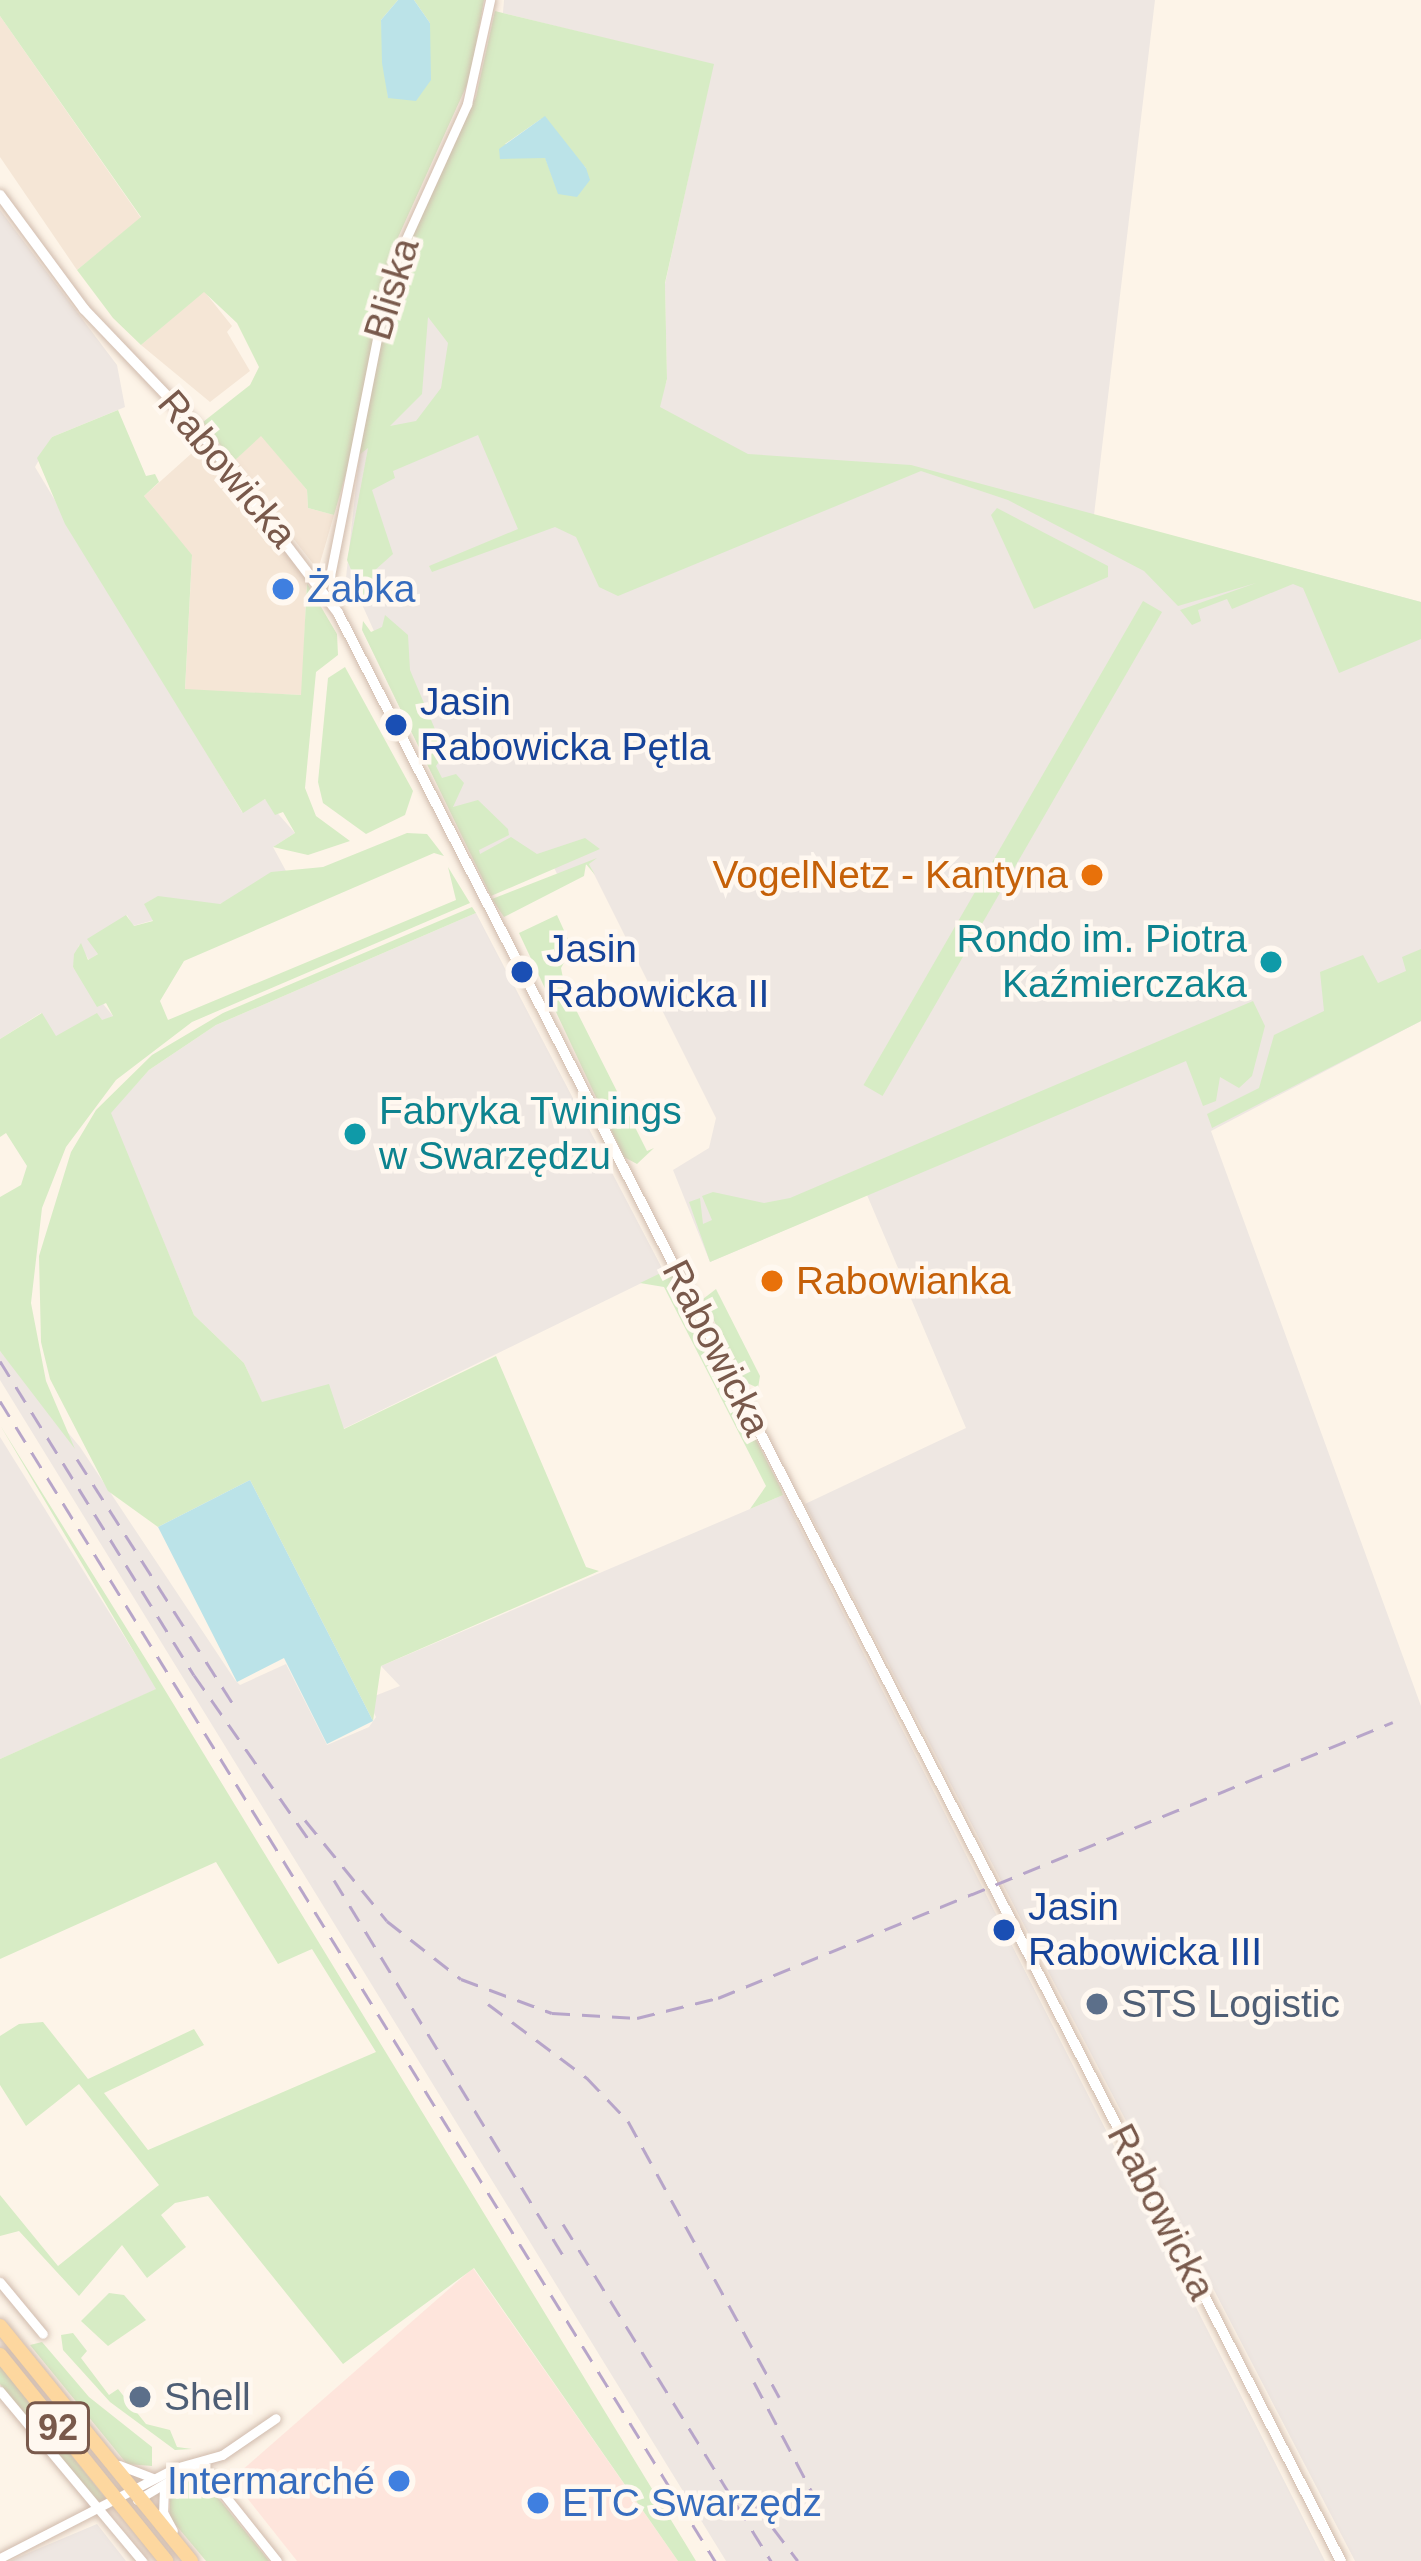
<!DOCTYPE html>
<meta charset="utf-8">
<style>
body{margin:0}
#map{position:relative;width:1421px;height:2561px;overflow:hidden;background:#fdf4e8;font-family:Arial,sans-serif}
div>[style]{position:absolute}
.residential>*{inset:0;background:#f5e6d6}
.commercial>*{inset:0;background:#fee5dc}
.industrial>*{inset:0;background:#eee7e2}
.green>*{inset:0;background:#d7ecc5;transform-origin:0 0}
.water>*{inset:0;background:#bbe3e8}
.roads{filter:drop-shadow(0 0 3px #d0bbad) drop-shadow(0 0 3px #d0bbad)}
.minor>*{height:9px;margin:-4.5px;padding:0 4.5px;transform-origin:4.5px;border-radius:4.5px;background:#fff}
.tertiary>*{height:10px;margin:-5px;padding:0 5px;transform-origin:5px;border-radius:5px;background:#fff}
.primary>*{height:14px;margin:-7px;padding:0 7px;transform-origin:7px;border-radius:7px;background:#fdd79f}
.rail>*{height:3px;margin-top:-1.5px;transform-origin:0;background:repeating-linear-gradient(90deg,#b7a5c9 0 18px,transparent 0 30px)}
.dots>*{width:33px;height:33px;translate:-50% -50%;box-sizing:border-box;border:6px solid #fff8f0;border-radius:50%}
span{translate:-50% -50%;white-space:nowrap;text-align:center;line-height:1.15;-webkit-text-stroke:9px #fff8f0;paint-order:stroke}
.shield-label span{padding:3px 9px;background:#fff8f0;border:3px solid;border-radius:9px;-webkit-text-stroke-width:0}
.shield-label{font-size:36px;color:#79594b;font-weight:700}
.street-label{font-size:39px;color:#79594b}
.shop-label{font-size:39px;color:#366cbe}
.left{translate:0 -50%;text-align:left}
.right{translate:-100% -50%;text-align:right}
.transit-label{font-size:39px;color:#164399}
.food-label{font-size:39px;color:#c56008}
.culture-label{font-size:39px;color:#0d838f}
.service-label{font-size:39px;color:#4e5e75}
</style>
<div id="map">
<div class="residential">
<i style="clip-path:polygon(0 16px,141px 218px,77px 270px,0 157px)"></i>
<i style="clip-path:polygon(204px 291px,232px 326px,227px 332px,250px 371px,210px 402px,141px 345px)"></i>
<i style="clip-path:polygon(261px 435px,307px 490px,308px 508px,334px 515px,318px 570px,233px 462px)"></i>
<i style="clip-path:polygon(202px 444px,307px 576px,302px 695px,185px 690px,192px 556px,144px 496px)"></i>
</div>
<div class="commercial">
<i style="clip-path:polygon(473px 2268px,678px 2561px,297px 2561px,232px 2479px)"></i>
</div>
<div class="industrial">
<i style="clip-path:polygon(504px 0,1155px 0,1094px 515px,1421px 602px,1421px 1021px,1211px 1131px,1421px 1706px,1421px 2561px,1355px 2561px,805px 1504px,966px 1428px,867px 1195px,710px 1262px,673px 1170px,709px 1148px,716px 1118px,589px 864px,557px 874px,552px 863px,490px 888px,360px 600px,344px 596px,362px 431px,435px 285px,660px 400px,667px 380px,665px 284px,713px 65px,503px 13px)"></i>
<i style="clip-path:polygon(0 210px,117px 365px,125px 407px,52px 437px,35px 467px,242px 812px,265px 799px,295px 833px,273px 847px,286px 871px,220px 904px,145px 905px,154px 920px,133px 926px,127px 915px,92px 943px,99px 953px,89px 960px,79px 945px,73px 967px,113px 1016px,102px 1021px,97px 1014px,56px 1037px,41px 1013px,0 1039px)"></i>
<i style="clip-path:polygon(476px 913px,664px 1272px,343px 1429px,262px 1403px,244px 1363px,194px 1315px,110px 1113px,149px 1070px,216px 1025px)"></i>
<i style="clip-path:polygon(0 1351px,80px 1447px,235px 1680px,240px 1685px,286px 1664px,327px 1745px,369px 1727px,376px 1717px,367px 1699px,400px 1686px,381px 1666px,783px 1495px,1325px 2561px,726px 2561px,0 1380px)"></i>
<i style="clip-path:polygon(0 1437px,157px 1689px,0 1759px)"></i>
<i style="clip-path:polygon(97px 2524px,126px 2561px,10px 2561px,40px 2548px)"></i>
</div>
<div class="green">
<i style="clip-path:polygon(evenodd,0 0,398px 0,381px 20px,388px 97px,430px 23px,414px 0,484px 0,470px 78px,391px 253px,399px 261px,476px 97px,495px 11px,714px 64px,665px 283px,667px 379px,660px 407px,748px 454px,911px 465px,1421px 602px,1421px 639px,1339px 673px,1303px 588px,1293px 584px,1232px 609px,1227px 599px,1198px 610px,1201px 621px,1192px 625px,1180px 610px,1256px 583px,1178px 606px,1144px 571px,1008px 500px,921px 471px,618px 596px,599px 587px,576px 537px,555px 527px,432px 572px,429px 566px,518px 529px,478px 435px,393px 471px,395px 478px,372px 490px,393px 554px,374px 571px,375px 592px,362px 596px,347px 560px,368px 448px,349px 463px,334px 515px,308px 508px,307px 490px,261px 436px,233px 462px,203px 422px,250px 385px,259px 367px,237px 323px,204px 292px,141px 345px,113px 318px,77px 270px,141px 217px,0 16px,0 0,541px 119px,586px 168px,555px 184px,545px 157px,505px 144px,541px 119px,0 0,428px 317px,448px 343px,441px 388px,416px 421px,390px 426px,422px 394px,428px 317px)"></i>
<i style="clip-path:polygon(118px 410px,146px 476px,155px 474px,159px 482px,144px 496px,192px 555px,185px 689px,301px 695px,307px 583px,337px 634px,338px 655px,316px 672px,305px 788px,316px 816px,350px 841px,308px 855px,273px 847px,295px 833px,283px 812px,275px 815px,265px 799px,243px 813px,65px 524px,37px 458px,52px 437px)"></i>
<i style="clip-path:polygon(997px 508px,1108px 566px,1108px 577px,1034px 609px,991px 515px)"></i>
<i style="left:1143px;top:601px;width:22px;height:559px;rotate:30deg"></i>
<i style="clip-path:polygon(385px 615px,408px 635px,410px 670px,445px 753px,436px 766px,442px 778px,456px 774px,464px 783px,453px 807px,478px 800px,508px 829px,509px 835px,479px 850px,480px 854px,511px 837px,537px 854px,585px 838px,600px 849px,491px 896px,362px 630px,363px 621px,371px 632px,382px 627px)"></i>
<i style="clip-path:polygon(345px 667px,413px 791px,405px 815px,366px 834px,323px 803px,318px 782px,328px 678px)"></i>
<i style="clip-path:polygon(407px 833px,427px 834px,444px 856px,434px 853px,184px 961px,160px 1001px,168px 1020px,456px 900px,448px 867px,470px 903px,192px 1022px,116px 1080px,66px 1147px,42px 1208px,31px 1303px,46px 1381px,75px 1449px,0 1351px,0 1197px,21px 1185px,27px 1166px,6px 1133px,0 1137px,0 1039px,42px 1013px,56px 1036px,97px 1013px,102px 1020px,113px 1016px,106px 1003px,97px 1007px,73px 967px,74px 954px,81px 943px,88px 960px,98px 954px,87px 939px,126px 915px,134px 926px,153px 921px,144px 904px,158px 896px,220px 904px,271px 872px,323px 867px)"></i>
<i style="clip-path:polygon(597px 858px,589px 864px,595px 875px,586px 864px,584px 876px,504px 917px,492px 899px)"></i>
<i style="clip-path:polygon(472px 907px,476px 913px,216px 1025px,149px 1070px,111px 1113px,194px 1315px,244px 1363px,262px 1402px,329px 1384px,344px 1429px,496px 1356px,586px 1567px,599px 1571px,381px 1666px,373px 1721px,250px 1480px,158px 1527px,108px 1491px,50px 1379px,41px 1342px,39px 1256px,71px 1152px,96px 1110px,152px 1055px,223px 1013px)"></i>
<i style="clip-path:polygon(557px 915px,572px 948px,561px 968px,565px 988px,647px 1151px,654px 1148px,637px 1164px,624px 1157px,519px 933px)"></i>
<i style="clip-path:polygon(1421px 949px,1421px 1021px,1212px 1128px,1207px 1114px,1259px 1088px,1274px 1035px,1324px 1011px,1320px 972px,1363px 955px,1378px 983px,1406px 971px,1402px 957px)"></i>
<i style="clip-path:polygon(1253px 1001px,1265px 1026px,1252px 1076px,1239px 1088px,1220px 1077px,1216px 1101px,1203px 1106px,1186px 1061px,710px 1262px,689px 1202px,700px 1198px,703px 1224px,712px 1220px,702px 1196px,713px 1192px,764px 1203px,790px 1198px)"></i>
<i style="clip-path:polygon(669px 1269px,780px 1487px,783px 1495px,750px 1509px,766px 1486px,664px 1287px,640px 1283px)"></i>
<i style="clip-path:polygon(716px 1289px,760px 1376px,758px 1388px,745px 1382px,703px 1299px)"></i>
<i style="clip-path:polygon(0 1425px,160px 1682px,696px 2561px,678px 2561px,474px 2268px,343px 2364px,208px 2196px,175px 2203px,161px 2215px,186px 2247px,147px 2278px,122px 2245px,79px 2296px,19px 2231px,0 2236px,0 2195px,58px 2266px,159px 2185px,79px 2084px,26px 2126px,0 2085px,0 2036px,19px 2024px,43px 2022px,88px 2079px,194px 2029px,204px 2045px,104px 2093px,148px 2150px,376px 2052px,312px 1949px,278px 1964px,216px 1862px,0 1959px,0 1759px,156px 1689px)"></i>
<i style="clip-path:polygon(109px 2293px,124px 2295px,146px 2320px,108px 2346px,81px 2321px)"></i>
<i style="clip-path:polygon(73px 2333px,87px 2351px,81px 2358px,109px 2395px,118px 2389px,146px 2424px,170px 2430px,177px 2447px,192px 2449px,175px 2450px,110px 2402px,63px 2350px,61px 2335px)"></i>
<i style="clip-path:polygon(42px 2342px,89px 2397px,152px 2447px,152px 2466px,127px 2464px,30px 2345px)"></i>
<i style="clip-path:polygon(0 2366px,106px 2499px,97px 2503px,0 2384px)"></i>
<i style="clip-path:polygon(183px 2481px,207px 2484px,269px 2561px,206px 2561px,170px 2518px,170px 2496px)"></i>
</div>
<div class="water">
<i style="clip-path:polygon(398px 0,414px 0,430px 23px,431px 80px,416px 101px,388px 98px,382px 63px,381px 20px)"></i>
<i style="clip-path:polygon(545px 116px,586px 168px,590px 180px,577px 197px,558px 194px,545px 158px,500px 159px,499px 149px)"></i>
<i style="clip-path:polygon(250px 1480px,373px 1721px,327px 1744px,284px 1658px,237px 1682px,158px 1527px)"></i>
</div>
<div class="roads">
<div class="minor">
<i style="left:319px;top:584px;width:14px;rotate:-36deg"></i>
<i style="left:330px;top:576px;width:308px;rotate:-78.8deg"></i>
<i style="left:390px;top:274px;width:187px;rotate:-65.6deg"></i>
<i style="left:467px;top:104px;width:107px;rotate:-77.5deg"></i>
<i style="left:0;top:2282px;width:67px;rotate:50.4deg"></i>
<i style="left:0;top:2391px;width:222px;rotate:50.1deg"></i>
<i style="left:199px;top:2463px;width:125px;rotate:51.5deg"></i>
<i style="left:119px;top:2465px;width:36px;rotate:21deg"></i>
<i style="left:164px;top:2487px;width:25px;rotate:92deg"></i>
<i style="left:163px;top:2512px;width:21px;rotate:62deg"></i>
<i style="left:137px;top:2500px;width:66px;rotate:-30.8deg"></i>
<i style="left:0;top:2558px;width:197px;rotate:-27.2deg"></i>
<i style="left:175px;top:2468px;width:49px;rotate:-15.5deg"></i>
<i style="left:222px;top:2455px;width:65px;rotate:-34.4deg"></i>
</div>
<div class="tertiary">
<i style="left:0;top:195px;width:142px;rotate:53.6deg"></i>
<i style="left:84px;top:309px;width:161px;rotate:46.3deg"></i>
<i style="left:195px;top:425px;width:236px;rotate:52.7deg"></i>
<i style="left:338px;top:613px;width:2191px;rotate:62.76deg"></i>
</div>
<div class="primary">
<i style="left:0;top:2326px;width:303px;rotate:50.9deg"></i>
<i style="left:0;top:2355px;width:265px;rotate:51.1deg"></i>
</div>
</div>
<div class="rail">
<i style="left:0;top:1361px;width:369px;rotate:58.3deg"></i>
<i style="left:194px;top:1675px;width:201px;rotate:55.1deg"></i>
<i style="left:0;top:1401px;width:1363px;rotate:58.35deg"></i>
<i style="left:77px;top:1459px;width:294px;rotate:57.5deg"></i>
<i style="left:305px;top:1820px;width:130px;rotate:50.9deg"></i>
<i style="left:387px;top:1921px;width:94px;rotate:38.1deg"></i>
<i style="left:461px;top:1979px;width:97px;rotate:20.5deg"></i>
<i style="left:552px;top:2013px;width:85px;rotate:3.4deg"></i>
<i style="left:637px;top:2018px;width:83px;rotate:-13.9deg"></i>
<i style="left:718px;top:1998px;width:729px;rotate:-22.24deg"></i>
<i style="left:334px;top:1880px;width:439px;rotate:58.6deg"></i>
<i style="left:488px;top:2004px;width:124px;rotate:36.8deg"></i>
<i style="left:587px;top:2078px;width:59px;rotate:46.4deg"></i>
<i style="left:628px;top:2121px;width:315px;rotate:61.3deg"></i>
<i style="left:563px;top:2224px;width:396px;rotate:58.3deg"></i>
<i style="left:754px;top:2382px;width:146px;rotate:62.2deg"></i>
<i style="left:755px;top:2504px;width:71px;rotate:53deg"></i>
</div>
<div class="dots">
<i style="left:283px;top:589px;background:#3f7fe0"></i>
<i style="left:396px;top:725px;background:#1a4fb4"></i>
<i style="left:1092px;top:875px;background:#e8710a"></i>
<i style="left:1271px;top:962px;background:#0f9aa8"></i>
<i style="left:522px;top:972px;background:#1a4fb4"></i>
<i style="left:355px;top:1134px;background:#0f9aa8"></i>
<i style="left:772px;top:1281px;background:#e8710a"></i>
<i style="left:1004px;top:1930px;background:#1a4fb4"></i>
<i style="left:1097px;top:2004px;background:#5c6f8a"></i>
<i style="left:140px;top:2397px;background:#5c6f8a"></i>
<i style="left:399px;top:2481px;background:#3f7fe0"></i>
<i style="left:538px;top:2503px;background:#3f7fe0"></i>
</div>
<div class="shield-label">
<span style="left:58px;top:2428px">92</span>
</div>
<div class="street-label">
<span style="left:392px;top:289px;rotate:-73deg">Bliska</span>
<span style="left:227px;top:469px;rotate:50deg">Rabowicka</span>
<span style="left:716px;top:1348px;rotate:63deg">Rabowicka</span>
<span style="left:1161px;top:2212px;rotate:63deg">Rabowicka</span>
</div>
<div class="shop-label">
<span class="left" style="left:307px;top:589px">Żabka</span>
<span class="right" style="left:375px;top:2481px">Intermarché</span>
<span class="left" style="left:562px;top:2503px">ETC Swarzędz</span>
</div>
<div class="transit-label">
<span class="left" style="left:420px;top:725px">Jasin<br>Rabowicka Pętla</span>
<span class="left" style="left:546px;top:972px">Jasin<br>Rabowicka II</span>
<span class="left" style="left:1028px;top:1930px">Jasin<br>Rabowicka III</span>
</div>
<div class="food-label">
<span class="right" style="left:1068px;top:875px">VogelNetz - Kantyna</span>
<span class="left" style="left:796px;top:1281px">Rabowianka</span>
</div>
<div class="culture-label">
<span class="right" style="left:1247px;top:962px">Rondo im. Piotra<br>Kaźmierczaka</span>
<span class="left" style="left:379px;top:1134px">Fabryka Twinings<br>w Swarzędzu</span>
</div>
<div class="service-label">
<span class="left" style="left:1121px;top:2004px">STS Logistic</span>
<span class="left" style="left:164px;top:2397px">Shell</span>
</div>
</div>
